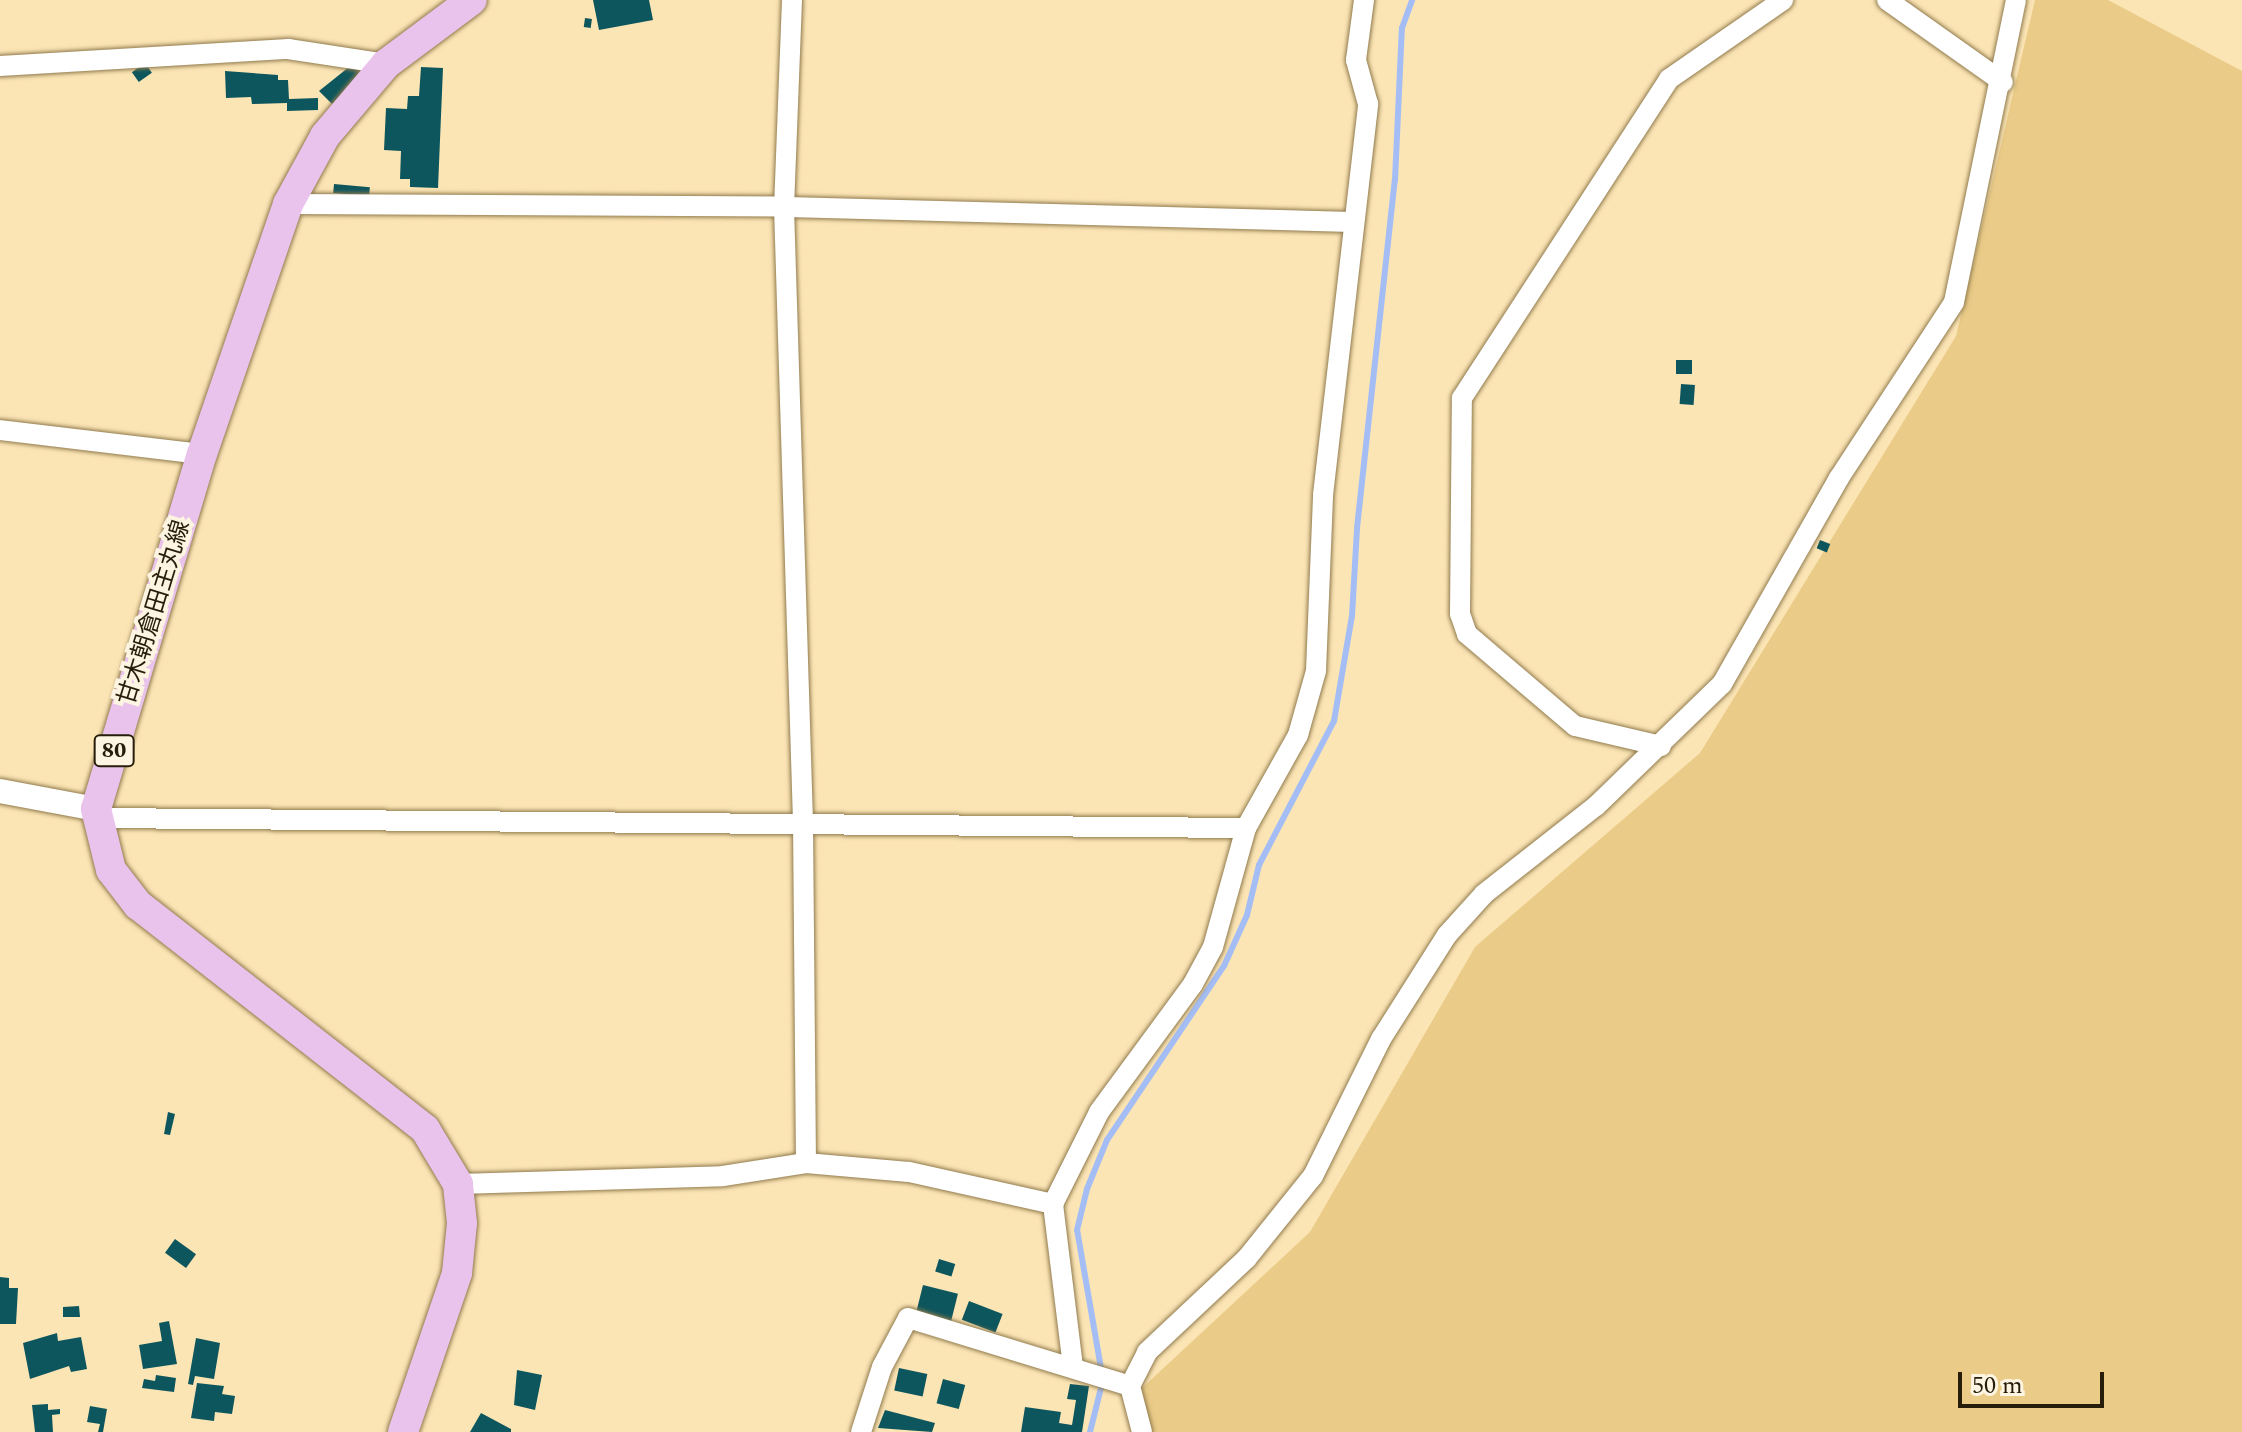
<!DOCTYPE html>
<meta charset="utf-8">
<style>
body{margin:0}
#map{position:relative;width:2242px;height:1432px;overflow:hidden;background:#fce5b5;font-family:Spectral,"Noto Sans JP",serif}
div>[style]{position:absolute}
.green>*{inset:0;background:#eacb87}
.stream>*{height:6px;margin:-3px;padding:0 3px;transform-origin:3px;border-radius:3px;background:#a4bef5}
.building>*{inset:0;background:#0d565d;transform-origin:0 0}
.roads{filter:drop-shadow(0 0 2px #907b4e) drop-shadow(0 0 2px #907b4e)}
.minor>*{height:20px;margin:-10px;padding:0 10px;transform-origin:10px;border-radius:10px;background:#fff}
.tertiary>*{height:24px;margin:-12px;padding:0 12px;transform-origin:12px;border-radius:12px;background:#fff}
.primary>*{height:30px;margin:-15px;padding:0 15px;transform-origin:15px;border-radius:15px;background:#e9c3eb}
span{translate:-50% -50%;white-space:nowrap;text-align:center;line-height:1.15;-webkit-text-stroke:8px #fdf4e1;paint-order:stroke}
.shield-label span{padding:2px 6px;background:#fdf4e1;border:2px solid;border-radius:6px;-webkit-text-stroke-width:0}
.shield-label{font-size:22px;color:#261e0b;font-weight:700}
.street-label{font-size:24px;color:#261e0b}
.scale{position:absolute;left:1958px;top:1372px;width:146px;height:36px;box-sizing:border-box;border:4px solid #261e0b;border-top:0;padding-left:10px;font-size:24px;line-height:28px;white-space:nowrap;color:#261e0b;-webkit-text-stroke:6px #fdf4e1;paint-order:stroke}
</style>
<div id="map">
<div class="green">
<i style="clip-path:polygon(2035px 0,2108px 0,2242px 71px,2242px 1432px,1150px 1432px,1141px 1389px,1310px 1232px,1475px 947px,1700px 753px,1956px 336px)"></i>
</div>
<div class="stream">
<i style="left:1090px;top:1432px;width:54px;rotate:-76deg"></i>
<i style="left:1103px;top:1380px;width:152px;rotate:-99.8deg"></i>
<i style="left:1077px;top:1230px;width:42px;rotate:-76.3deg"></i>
<i style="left:1087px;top:1189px;width:53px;rotate:-67.8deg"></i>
<i style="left:1107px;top:1140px;width:210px;rotate:-56.1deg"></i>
<i style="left:1224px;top:966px;width:56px;rotate:-65.7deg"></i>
<i style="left:1247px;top:915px;width:51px;rotate:-76.5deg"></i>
<i style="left:1259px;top:865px;width:162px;rotate:-62.5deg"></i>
<i style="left:1334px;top:721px;width:107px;rotate:-80.3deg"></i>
<i style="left:1352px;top:616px;width:88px;rotate:-86.7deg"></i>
<i style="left:1357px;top:528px;width:350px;rotate:-83.8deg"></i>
<i style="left:1395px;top:180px;width:152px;rotate:-87.4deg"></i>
<i style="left:1402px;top:28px;width:30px;rotate:-70deg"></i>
</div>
<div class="building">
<i style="clip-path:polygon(593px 0,649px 0,653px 20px,599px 30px)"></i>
<i style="left:585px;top:18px;width:7px;height:9px;rotate:8deg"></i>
<i style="left:145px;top:63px;width:12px;height:16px;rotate:55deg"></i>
<i style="clip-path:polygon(354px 63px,363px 72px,332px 104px,319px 91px)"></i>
<i style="clip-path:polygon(421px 67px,443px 68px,438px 188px,410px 187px,410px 179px,400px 179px,401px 151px,384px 150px,386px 108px,407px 109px,408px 96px,419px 96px)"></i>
<i style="clip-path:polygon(225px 71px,278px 75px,278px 80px,288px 80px,289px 99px,318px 98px,318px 110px,287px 111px,287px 103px,252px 104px,251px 97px,226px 98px)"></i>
<i style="left:334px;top:184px;width:36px;height:9px;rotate:5deg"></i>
<i style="left:1676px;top:360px;width:16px;height:14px"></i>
<i style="left:1681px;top:384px;width:14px;height:20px;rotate:4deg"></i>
<i style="left:1820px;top:540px;width:11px;height:9px;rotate:22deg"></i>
<i style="clip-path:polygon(168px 1112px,175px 1114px,170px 1135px,164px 1134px)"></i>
<i style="left:175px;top:1239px;width:26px;height:17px;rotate:36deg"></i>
<i style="left:939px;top:1259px;width:17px;height:13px;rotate:17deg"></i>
<i style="clip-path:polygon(0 1277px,9px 1278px,9px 1288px,18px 1288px,16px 1324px,0 1324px)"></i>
<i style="left:923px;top:1285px;width:36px;height:29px;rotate:14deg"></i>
<i style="left:969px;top:1301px;width:36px;height:20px;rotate:21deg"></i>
<i style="clip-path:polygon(79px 1306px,80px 1317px,63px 1317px,63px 1307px)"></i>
<i style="clip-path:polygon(169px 1321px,177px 1364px,143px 1369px,139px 1345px,162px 1341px,159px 1323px)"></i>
<i style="clip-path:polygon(57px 1333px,58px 1341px,81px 1337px,87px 1369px,71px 1372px,69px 1366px,30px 1379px,23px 1343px)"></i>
<i style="clip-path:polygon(196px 1338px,220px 1343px,214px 1379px,195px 1376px,193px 1385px,188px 1384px)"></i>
<i style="left:899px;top:1368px;width:29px;height:23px;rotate:12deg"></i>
<i style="clip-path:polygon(517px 1370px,542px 1375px,535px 1410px,514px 1405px)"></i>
<i style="clip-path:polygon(156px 1375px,176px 1378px,174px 1392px,142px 1388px,144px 1379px,155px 1381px)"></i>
<i style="left:943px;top:1379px;width:23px;height:25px;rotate:15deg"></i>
<i style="clip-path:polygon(197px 1383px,224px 1386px,222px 1394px,235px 1396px,232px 1414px,215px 1412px,214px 1421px,191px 1418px)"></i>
<i style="clip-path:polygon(1070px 1384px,1089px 1386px,1082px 1432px,1021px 1432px,1025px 1407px,1061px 1412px,1059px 1423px,1072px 1425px,1076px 1400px,1067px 1399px)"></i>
<i style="clip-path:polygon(48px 1404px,48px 1410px,60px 1409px,60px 1414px,52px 1415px,53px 1432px,35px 1432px,32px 1405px)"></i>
<i style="clip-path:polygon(90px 1406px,107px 1409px,103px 1432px,98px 1432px,100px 1424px,87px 1422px)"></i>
<i style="clip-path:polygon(885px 1410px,935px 1423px,932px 1432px,878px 1428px)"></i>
<i style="clip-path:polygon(481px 1413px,511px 1429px,511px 1432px,470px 1432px)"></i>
</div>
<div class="roads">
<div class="minor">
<i style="left:792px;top:0;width:207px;rotate:92.2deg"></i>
<i style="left:784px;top:207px;width:614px;rotate:88.23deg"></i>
<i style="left:803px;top:821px;width:342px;rotate:89.5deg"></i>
<i style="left:1887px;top:0;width:142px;rotate:35.3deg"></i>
<i style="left:0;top:66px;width:289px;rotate:-3.4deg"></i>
<i style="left:288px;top:49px;width:99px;rotate:8.7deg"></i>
<i style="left:288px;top:204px;width:496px;rotate:0.3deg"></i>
<i style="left:784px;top:207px;width:568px;rotate:1.51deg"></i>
<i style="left:0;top:430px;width:203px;rotate:6.8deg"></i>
<i style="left:1661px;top:746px;width:88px;rotate:-166.9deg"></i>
<i style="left:1575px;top:726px;width:142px;rotate:-139.6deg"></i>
<i style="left:1467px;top:634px;width:21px;rotate:-109deg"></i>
<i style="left:1460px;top:614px;width:216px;rotate:-89.5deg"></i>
<i style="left:1462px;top:398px;width:380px;rotate:-57deg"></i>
<i style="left:1669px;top:79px;width:139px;rotate:-34.7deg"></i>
<i style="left:98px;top:818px;width:1148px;rotate:0.5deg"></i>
<i style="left:458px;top:1184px;width:265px;rotate:-1.7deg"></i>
<i style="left:723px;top:1176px;width:84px;rotate:-8.9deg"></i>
<i style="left:806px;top:1163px;width:103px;rotate:5deg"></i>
<i style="left:909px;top:1172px;width:148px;rotate:12.5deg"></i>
<i style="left:1073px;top:1367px;width:164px;rotate:-97deg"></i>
<i style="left:1053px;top:1204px;width:103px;rotate:-63.4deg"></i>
<i style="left:1099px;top:1112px;width:159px;rotate:-53.7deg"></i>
<i style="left:1193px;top:984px;width:42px;rotate:-61.6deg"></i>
<i style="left:1213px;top:947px;width:123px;rotate:-74.5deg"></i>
<i style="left:1246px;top:828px;width:107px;rotate:-60.8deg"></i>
<i style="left:1298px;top:735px;width:66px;rotate:-74.3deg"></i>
<i style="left:1316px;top:671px;width:176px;rotate:-87.7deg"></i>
<i style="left:1323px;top:495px;width:394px;rotate:-83.4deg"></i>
<i style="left:1368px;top:104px;width:46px;rotate:-105.3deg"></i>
<i style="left:1356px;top:60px;width:61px;rotate:-82.4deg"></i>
<i style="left:861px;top:1432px;width:68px;rotate:-72.1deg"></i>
<i style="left:882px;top:1367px;width:55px;rotate:-62deg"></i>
<i style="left:908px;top:1318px;width:232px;rotate:17deg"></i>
<i style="left:1142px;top:1432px;width:48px;rotate:-104.6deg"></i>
<i style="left:1130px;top:1386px;width:38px;rotate:-63deg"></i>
<i style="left:1147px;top:1352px;width:137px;rotate:-43.2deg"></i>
<i style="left:1247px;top:1258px;width:105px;rotate:-51.2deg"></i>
<i style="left:1313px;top:1176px;width:153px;rotate:-63.6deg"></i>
<i style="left:1381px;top:1039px;width:123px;rotate:-57.6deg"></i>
<i style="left:1447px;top:935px;width:55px;rotate:-47.9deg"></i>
<i style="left:1484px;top:894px;width:142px;rotate:-38.2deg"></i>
<i style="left:1596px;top:806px;width:175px;rotate:-44.1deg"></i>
<i style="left:1722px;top:684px;width:237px;rotate:-60.4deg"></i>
<i style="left:1839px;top:478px;width:210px;rotate:-56.8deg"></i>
<i style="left:1954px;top:302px;width:308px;rotate:-78.4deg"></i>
</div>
<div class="tertiary">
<i style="left:0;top:791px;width:98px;rotate:10.6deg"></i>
</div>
<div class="primary">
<i style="left:403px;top:1432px;width:168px;rotate:-71.2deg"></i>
<i style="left:457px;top:1273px;width:50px;rotate:-84.3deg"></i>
<i style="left:462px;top:1223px;width:39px;rotate:-96deg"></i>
<i style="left:458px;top:1184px;width:64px;rotate:-121deg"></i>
<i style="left:425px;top:1129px;width:364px;rotate:-142deg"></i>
<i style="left:138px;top:905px;width:44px;rotate:-127.6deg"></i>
<i style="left:111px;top:870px;width:63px;rotate:-103.8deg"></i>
<i style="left:96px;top:809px;width:370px;rotate:-73.4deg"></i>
<i style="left:202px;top:454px;width:264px;rotate:-71deg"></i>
<i style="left:288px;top:204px;width:77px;rotate:-61.4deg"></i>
<i style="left:325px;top:136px;width:94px;rotate:-49.7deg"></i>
<i style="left:386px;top:64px;width:107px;rotate:-36.7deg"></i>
</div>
</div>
<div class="shield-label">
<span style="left:114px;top:751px">80</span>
</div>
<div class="street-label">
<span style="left:155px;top:613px;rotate:-73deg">甘木朝倉田主丸線</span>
</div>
<div class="scale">50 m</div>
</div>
